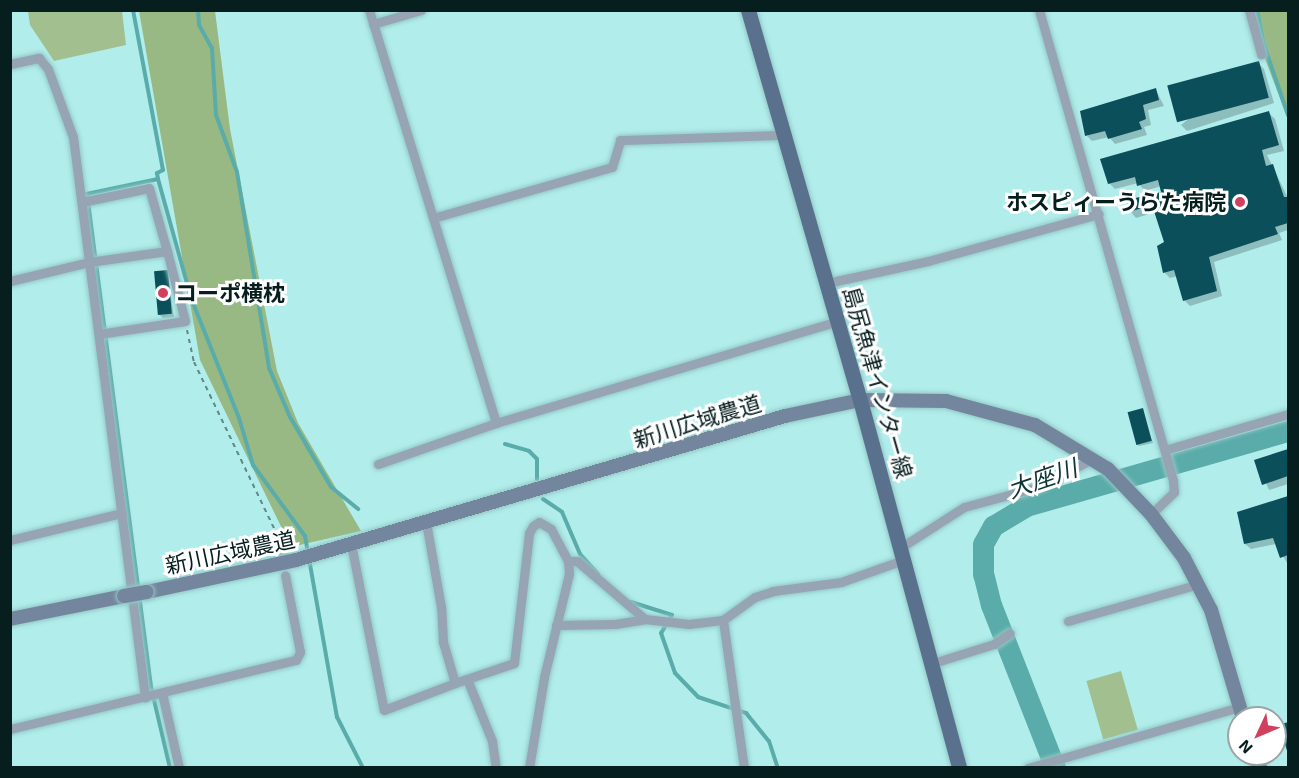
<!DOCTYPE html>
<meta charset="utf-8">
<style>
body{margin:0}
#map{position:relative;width:1299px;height:778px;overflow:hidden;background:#b1edeb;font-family:"Exo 2","Noto Sans JP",sans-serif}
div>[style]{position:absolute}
.green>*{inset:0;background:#a2c08f;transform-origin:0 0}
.forest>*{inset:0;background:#99b984}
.shadow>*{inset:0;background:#0003}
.stream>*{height:4px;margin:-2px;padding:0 2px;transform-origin:2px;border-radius:2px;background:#59acaa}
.river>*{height:21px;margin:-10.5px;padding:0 10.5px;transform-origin:10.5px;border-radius:10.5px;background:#59acaa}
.building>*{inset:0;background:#0b4f5b;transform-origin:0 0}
.street-tunnel>*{height:9px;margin-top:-4.5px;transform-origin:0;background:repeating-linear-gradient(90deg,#8fc4c2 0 9px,transparent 0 13.5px)}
.path>*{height:2px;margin-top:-1px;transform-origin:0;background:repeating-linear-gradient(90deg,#5f8a89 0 4.5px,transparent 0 9px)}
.roads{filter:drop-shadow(0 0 2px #92c8c6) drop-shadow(0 0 2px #92c8c6)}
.street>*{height:9px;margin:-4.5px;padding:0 4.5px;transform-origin:4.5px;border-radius:4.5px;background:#97a4b3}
.secondary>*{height:14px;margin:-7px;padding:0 7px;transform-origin:7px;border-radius:7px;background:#74869d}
.primary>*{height:15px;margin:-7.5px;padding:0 7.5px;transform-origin:7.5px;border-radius:7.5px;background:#5a718d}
.bridges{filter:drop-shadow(0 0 2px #92c8c6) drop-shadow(0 0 2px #92c8c6)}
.secondary-bridge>*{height:14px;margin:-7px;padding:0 7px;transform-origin:7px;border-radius:7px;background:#74869d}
.dots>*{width:16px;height:16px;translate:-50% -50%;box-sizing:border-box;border:3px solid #fff;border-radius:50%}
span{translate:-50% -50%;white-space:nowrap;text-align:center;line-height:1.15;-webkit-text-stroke:6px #fff;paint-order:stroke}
.poi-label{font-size:22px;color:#061e1e;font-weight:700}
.right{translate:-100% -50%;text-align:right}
.left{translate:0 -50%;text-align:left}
.street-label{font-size:22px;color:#061e1e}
.water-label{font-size:24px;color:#0c3535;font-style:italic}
.frame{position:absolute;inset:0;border:12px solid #061e1e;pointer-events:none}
.north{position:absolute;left:1227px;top:706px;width:60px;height:60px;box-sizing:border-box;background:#fff;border:2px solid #9ba5a5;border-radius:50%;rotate:226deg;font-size:16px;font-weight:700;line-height:24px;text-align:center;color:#061e1e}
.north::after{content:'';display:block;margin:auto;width:21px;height:27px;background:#d1415d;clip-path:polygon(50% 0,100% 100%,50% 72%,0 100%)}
</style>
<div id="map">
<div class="green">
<i style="clip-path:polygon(28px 11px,122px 11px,126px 45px,54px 61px,30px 25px)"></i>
<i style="left:1121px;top:671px;width:61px;height:36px;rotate:74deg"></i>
</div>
<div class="forest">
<i style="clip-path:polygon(139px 11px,215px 11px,230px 129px,277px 371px,298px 423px,361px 531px,291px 547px,200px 360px)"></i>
<i style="clip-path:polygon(1252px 11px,1288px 11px,1288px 119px,1265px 59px)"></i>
</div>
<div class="shadow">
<i style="clip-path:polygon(1258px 63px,1264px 69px,1274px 103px,1187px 131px,1181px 125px)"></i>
<i style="clip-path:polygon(1156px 90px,1164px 106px,1148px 110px,1151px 125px,1144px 127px,1147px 135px,1115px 144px,1109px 137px,1092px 141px,1087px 136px)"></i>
<i style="clip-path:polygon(1269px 113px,1275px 119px,1284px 151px,1267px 155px,1288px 198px,1288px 230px,1279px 233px,1282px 240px,1214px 262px,1222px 296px,1190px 306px,1184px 300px,1178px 276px,1170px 278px,1164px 272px,1166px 243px,1156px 212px,1136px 218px,1131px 212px,1128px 201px,1163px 193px,1161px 186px,1145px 191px,1138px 183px,1115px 189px,1109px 183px)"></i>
<i style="clip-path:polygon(167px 271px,174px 317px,163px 318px,160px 315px)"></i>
<i style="clip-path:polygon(1142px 410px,1153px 443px,1139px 446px,1137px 444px)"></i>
<i style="clip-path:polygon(1288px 451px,1288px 484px,1269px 490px,1256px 461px)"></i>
<i style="clip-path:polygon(1288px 498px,1288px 562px,1287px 563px,1276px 544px,1251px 549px,1245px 544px,1239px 513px)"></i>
</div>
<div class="stream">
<i style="left:133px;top:10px;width:163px;rotate:79.4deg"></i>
<i style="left:163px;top:170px;width:7px;rotate:153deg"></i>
<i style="left:157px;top:173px;width:6px;rotate:81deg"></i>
<i style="left:158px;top:179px;width:123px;rotate:74.5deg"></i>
<i style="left:191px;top:298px;width:129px;rotate:68.2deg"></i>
<i style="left:239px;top:418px;width:49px;rotate:73.4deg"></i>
<i style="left:253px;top:465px;width:88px;rotate:53.8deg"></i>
<i style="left:305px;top:536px;width:184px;rotate:80deg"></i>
<i style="left:337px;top:717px;width:57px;rotate:63deg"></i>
<i style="left:198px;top:10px;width:15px;rotate:86deg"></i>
<i style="left:199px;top:25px;width:26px;rotate:61deg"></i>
<i style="left:212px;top:48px;width:67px;rotate:86.6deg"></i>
<i style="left:216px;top:115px;width:61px;rotate:69.8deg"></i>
<i style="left:237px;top:172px;width:199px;rotate:80.7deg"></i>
<i style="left:269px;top:368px;width:53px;rotate:66.8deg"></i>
<i style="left:290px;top:417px;width:81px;rotate:59.6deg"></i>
<i style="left:331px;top:487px;width:35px;rotate:39deg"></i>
<i style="left:1257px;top:10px;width:36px;rotate:79deg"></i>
<i style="left:1264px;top:45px;width:74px;rotate:71.1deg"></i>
<i style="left:158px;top:179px;width:73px;rotate:168.1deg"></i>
<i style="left:87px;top:194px;width:497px;rotate:82.6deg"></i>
<i style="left:151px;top:687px;width:83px;rotate:76.8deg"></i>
<i style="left:505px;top:444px;width:25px;rotate:16deg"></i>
<i style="left:529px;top:451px;width:11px;rotate:45deg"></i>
<i style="left:537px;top:459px;width:20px;rotate:90deg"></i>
<i style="left:543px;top:499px;width:23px;rotate:34deg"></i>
<i style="left:562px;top:512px;width:46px;rotate:66.8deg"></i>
<i style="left:580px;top:554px;width:27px;rotate:48deg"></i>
<i style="left:631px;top:602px;width:43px;rotate:17.6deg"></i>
<i style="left:672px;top:615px;width:21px;rotate:121deg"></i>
<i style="left:661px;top:633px;width:42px;rotate:70.7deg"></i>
<i style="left:675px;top:673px;width:33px;rotate:46deg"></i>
<i style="left:698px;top:697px;width:51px;rotate:18.4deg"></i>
<i style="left:746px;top:713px;width:36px;rotate:51deg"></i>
<i style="left:769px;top:741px;width:28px;rotate:72deg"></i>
</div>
<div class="river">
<i style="left:1055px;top:768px;width:175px;rotate:-111.4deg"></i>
<i style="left:991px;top:605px;width:32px;rotate:-104deg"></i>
<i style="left:983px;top:574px;width:30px;rotate:-90deg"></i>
<i style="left:983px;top:544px;width:21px;rotate:-61deg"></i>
<i style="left:993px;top:526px;width:39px;rotate:-31deg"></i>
<i style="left:1026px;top:506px;width:273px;rotate:-16deg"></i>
</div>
<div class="building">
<i style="left:1259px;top:61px;width:38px;height:95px;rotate:75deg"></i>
<i style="clip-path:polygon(1156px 88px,1159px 100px,1143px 105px,1146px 119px,1139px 122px,1142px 129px,1108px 139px,1105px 131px,1085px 136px,1080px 111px)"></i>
<i style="clip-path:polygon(1269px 111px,1279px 145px,1262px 150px,1266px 166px,1273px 164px,1284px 197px,1288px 197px,1288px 223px,1275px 227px,1278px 234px,1209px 257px,1217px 291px,1183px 301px,1174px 270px,1163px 273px,1157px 246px,1164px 242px,1152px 205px,1129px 212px,1127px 200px,1161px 192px,1158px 180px,1137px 186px,1135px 177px,1108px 184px,1100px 159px)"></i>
<i style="left:168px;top:270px;width:44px;height:14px;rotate:85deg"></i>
<i style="left:1143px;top:408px;width:34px;height:16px;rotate:75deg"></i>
<i style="clip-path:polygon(1288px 449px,1288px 476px,1262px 485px,1254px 460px)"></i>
<i style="clip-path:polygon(1288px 496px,1288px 555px,1280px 558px,1273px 538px,1244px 544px,1237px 512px)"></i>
<i style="clip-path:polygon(1288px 722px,1288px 754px,1279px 725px)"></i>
</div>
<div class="street-tunnel">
<i style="left:284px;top:549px;width:18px;rotate:90deg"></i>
</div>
<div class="path">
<i style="left:187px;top:330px;width:33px;rotate:78deg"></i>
<i style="left:194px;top:362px;width:208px;rotate:64.3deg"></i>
</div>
<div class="roads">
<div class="street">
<i style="left:369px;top:10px;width:432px;rotate:72.9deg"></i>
<i style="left:496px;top:423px;width:357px;rotate:-16.6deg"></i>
<i style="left:1039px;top:10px;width:490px;rotate:74.1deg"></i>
<i style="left:1173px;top:481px;width:11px;rotate:85deg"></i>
<i style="left:1174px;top:492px;width:32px;rotate:136deg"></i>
<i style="left:1249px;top:10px;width:46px;rotate:74.7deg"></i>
<i style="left:373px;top:24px;width:50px;rotate:-16.3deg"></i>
<i style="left:10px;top:64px;width:30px;rotate:-12deg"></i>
<i style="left:39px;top:58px;width:14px;rotate:51deg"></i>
<i style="left:48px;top:69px;width:72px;rotate:69.8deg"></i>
<i style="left:73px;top:137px;width:565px;rotate:82.67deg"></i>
<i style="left:82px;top:202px;width:68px;rotate:-11.8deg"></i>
<i style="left:149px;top:188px;width:66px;rotate:74.1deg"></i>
<i style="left:433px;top:218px;width:186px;rotate:-15.9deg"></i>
<i style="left:612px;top:167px;width:28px;rotate:-73deg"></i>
<i style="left:620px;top:140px;width:163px;rotate:-1.8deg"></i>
<i style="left:10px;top:281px;width:81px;rotate:-13.5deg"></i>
<i style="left:89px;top:262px;width:79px;rotate:-8deg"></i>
<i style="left:167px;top:251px;width:72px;rotate:75.6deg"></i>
<i style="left:185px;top:321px;width:87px;rotate:171.4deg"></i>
<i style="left:827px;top:283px;width:103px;rotate:-12.3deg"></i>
<i style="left:928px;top:261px;width:177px;rotate:-15.4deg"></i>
<i style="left:1165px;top:450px;width:128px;rotate:-16.3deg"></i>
<i style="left:378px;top:464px;width:125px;rotate:-19.2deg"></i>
<i style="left:10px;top:540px;width:115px;rotate:-13.6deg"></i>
<i style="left:351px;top:544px;width:169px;rotate:78.8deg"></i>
<i style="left:384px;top:710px;width:76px;rotate:-20.8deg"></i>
<i style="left:455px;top:683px;width:43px;rotate:-106.3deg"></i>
<i style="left:443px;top:642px;width:35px;rotate:-93deg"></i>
<i style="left:441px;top:607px;width:86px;rotate:-100deg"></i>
<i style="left:900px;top:548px;width:76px;rotate:-32.6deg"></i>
<i style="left:964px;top:507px;width:77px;rotate:-15.1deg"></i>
<i style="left:1038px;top:487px;width:61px;rotate:-27.4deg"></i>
<i style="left:1068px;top:621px;width:136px;rotate:-15.8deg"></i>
<i style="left:556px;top:625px;width:59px;rotate:-1deg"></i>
<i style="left:615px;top:624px;width:30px;rotate:-9deg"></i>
<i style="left:645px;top:619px;width:44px;rotate:6.5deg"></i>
<i style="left:689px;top:624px;width:34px;rotate:-7deg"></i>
<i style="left:930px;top:664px;width:67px;rotate:-17.4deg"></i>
<i style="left:994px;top:644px;width:19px;rotate:-35deg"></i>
<i style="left:467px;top:679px;width:67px;rotate:68deg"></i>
<i style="left:492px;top:741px;width:27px;rotate:82deg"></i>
<i style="left:455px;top:683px;width:62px;rotate:-18.7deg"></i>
<i style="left:514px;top:663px;width:131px;rotate:-83.4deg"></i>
<i style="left:529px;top:533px;width:8px;rotate:-60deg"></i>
<i style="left:533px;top:526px;width:7px;rotate:-34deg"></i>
<i style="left:539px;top:522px;width:14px;rotate:30deg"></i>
<i style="left:551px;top:529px;width:36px;rotate:62deg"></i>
<i style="left:162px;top:693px;width:77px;rotate:77.2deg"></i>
<i style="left:10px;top:729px;width:294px;rotate:-13.6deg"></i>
<i style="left:296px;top:660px;width:9px;rotate:-63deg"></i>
<i style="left:300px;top:652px;width:78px;rotate:-101deg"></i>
<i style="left:529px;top:768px;width:92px;rotate:-80.6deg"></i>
<i style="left:544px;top:677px;width:106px;rotate:-76.4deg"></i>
<i style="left:569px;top:574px;width:13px;rotate:-94deg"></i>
<i style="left:568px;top:561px;width:9px"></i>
<i style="left:577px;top:561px;width:89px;rotate:40.5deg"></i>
<i style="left:744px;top:768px;width:149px;rotate:-98.1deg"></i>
<i style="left:723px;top:620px;width:39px;rotate:-36deg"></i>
<i style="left:755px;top:597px;width:19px;rotate:-18deg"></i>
<i style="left:773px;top:591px;width:69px;rotate:-7.5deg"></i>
<i style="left:841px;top:582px;width:66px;rotate:-19.5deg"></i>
<i style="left:1028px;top:768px;width:221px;rotate:-16.1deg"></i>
</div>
<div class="secondary">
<i style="left:147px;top:592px;width:152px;rotate:-12.1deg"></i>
<i style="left:296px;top:560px;width:510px;rotate:-16.41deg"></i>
<i style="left:785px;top:416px;width:77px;rotate:-12deg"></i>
<i style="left:860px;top:400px;width:86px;rotate:0.7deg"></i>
<i style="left:946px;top:401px;width:92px;rotate:15.1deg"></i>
<i style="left:1035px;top:425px;width:85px;rotate:31.1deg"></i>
<i style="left:1108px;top:469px;width:62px;rotate:46.3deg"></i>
<i style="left:1151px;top:514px;width:55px;rotate:53.1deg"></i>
<i style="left:1184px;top:558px;width:59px;rotate:62.6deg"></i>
<i style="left:1211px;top:610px;width:113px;rotate:73.5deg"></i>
<i style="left:10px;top:619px;width:116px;rotate:-11.4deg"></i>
<i style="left:1255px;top:754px;width:15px;rotate:70deg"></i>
</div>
<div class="primary">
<i style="left:748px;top:10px;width:406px;rotate:74deg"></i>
<i style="left:860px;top:400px;width:381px;rotate:74.9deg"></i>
</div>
</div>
<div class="bridges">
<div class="secondary-bridge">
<i style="left:124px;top:596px;width:23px;rotate:-10deg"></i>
</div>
</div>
<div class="dots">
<i style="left:1240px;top:202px;background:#d1415d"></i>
<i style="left:163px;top:293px;background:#d1415d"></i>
</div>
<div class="poi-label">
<span class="right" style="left:1226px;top:202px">ホスピィーうらた病院</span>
<span class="left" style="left:175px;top:293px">コーポ横枕</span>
</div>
<div class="street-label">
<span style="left:878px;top:382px;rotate:74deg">島尻魚津インター線</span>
<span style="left:697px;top:421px;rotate:-17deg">新川広域農道</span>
<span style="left:230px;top:552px;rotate:-12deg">新川広域農道</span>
</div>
<div class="water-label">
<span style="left:1042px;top:478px;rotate:-19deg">大座川</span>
</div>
<div class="frame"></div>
<div class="north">N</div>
</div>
